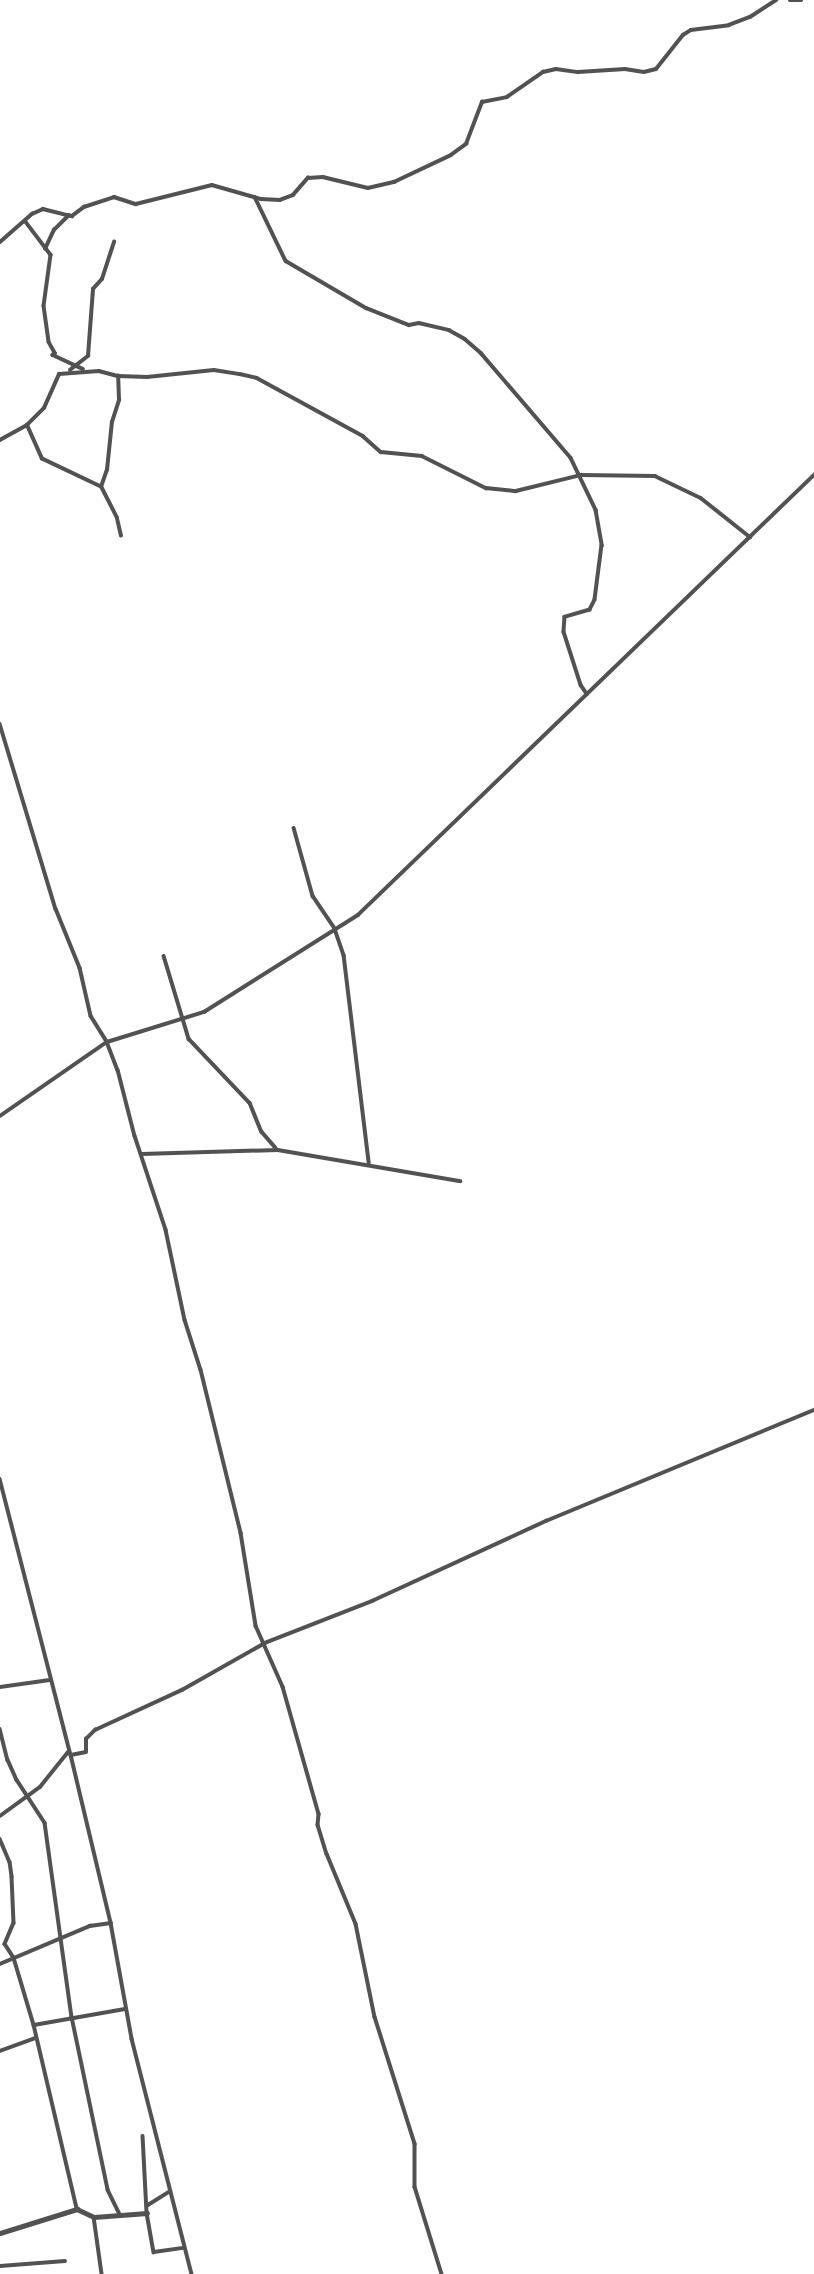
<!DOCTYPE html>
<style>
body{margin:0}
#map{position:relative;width:814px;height:2274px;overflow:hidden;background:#fff;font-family:"DejaVu Sans",sans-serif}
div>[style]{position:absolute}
.minor>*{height:3.5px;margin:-1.75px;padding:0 1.75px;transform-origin:1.75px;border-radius:1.75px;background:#525252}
.tertiary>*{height:4.5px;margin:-2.25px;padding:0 2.25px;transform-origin:2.25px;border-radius:2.25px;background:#525252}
span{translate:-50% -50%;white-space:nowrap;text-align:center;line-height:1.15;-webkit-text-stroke:7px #fff;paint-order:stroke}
</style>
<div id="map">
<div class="minor">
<i style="left:790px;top:0;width:11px"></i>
<i style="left:255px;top:197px;width:71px;rotate:64.2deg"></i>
<i style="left:286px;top:261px;width:93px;rotate:30.4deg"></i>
<i style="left:366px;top:308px;width:46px;rotate:21.6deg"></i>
<i style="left:409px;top:325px;width:10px;rotate:-11deg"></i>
<i style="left:419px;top:323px;width:31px;rotate:13deg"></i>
<i style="left:449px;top:330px;width:18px;rotate:29deg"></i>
<i style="left:465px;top:339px;width:21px;rotate:41deg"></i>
<i style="left:481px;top:353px;width:138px;rotate:49.4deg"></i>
<i style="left:571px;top:458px;width:58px;rotate:64.3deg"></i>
<i style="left:596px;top:510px;width:36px;rotate:80deg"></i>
<i style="left:602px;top:545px;width:55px;rotate:97.3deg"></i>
<i style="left:595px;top:600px;width:11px;rotate:117deg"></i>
<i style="left:590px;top:610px;width:26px;rotate:164deg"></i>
<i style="left:565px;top:617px;width:15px;rotate:94deg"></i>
<i style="left:564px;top:632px;width:56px;rotate:72.2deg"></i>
<i style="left:581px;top:685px;width:11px;rotate:56deg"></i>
<i style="left:26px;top:222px;width:41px;rotate:52.9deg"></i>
<i style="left:51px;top:255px;width:51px;rotate:97.8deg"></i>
<i style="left:44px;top:306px;width:36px;rotate:82deg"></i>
<i style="left:49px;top:342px;width:13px;rotate:61deg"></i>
<i style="left:55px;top:353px;width:3px;rotate:135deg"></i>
<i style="left:53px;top:355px;width:33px;rotate:25deg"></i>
<i style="left:0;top:242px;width:43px;rotate:-41.2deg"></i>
<i style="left:32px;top:214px;width:12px;rotate:-24deg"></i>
<i style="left:43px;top:209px;width:30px;rotate:14deg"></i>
<i style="left:72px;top:216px;width:15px;rotate:-37deg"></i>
<i style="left:84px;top:207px;width:32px;rotate:-18deg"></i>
<i style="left:114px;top:197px;width:23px;rotate:18deg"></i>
<i style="left:136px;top:204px;width:78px;rotate:-14deg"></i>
<i style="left:212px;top:185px;width:51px;rotate:15.9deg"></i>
<i style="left:261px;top:199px;width:19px;rotate:3deg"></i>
<i style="left:280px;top:200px;width:14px;rotate:-21deg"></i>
<i style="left:293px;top:195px;width:23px;rotate:-49deg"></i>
<i style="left:308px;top:178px;width:15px;rotate:-4deg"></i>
<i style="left:323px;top:177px;width:46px;rotate:13.7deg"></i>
<i style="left:368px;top:188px;width:27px;rotate:-13deg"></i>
<i style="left:394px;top:182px;width:63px;rotate:-25.3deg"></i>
<i style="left:451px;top:155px;width:19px;rotate:-36deg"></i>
<i style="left:466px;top:144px;width:45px;rotate:-69.1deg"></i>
<i style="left:482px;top:102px;width:25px;rotate:-11deg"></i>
<i style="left:507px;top:97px;width:44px;rotate:-34.8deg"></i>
<i style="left:543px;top:72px;width:13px;rotate:-13deg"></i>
<i style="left:556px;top:69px;width:22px;rotate:8deg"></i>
<i style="left:578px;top:72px;width:47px;rotate:-3.7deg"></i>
<i style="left:625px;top:69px;width:19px;rotate:9deg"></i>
<i style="left:644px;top:72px;width:12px;rotate:-14deg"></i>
<i style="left:656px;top:69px;width:43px;rotate:-51.5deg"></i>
<i style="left:683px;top:35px;width:9px;rotate:-32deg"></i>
<i style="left:691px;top:30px;width:38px;rotate:-7deg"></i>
<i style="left:729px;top:25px;width:22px;rotate:-21deg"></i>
<i style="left:750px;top:17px;width:31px;rotate:-33deg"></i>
<i style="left:45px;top:249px;width:21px;rotate:-65deg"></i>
<i style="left:54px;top:230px;width:21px;rotate:-45deg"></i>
<i style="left:70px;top:370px;width:23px;rotate:-38deg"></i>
<i style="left:88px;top:356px;width:67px;rotate:-85.7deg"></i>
<i style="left:93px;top:289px;width:13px;rotate:-48deg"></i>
<i style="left:102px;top:279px;width:39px;rotate:-72deg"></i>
<i style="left:0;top:440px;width:31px;rotate:-29deg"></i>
<i style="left:101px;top:487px;width:18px;rotate:-71deg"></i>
<i style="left:107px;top:470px;width:48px;rotate:-84.1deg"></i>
<i style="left:112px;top:422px;width:23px;rotate:-72deg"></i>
<i style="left:119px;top:400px;width:24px;rotate:-92deg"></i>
<i style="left:121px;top:536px;width:18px;rotate:-103deg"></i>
<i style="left:117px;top:518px;width:35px;rotate:-117deg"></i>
<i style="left:101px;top:487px;width:65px;rotate:-154.6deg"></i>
<i style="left:42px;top:459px;width:37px;rotate:-114deg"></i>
<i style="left:27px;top:425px;width:24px;rotate:-45deg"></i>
<i style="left:44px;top:408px;width:37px;rotate:-66deg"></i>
<i style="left:59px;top:374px;width:40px;rotate:-4.3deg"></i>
<i style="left:99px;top:371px;width:20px;rotate:15deg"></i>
<i style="left:118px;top:376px;width:29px;rotate:2deg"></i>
<i style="left:147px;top:377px;width:67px;rotate:-6deg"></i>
<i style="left:214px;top:370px;width:26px;rotate:9deg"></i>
<i style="left:240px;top:374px;width:17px;rotate:13deg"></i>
<i style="left:257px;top:378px;width:121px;rotate:28.7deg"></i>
<i style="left:363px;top:436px;width:24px;rotate:42deg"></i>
<i style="left:381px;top:452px;width:41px;rotate:5.6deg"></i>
<i style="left:422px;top:456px;width:72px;rotate:26.6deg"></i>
<i style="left:486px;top:488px;width:30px;rotate:6deg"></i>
<i style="left:516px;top:491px;width:67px;rotate:-13.8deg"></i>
<i style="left:581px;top:475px;width:74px;rotate:0.8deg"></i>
<i style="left:655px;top:476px;width:51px;rotate:25.6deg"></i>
<i style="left:701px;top:498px;width:63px;rotate:38.5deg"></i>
<i style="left:0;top:724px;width:193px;rotate:73.2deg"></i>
<i style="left:56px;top:909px;width:64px;rotate:67.9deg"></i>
<i style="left:80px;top:968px;width:49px;rotate:77.1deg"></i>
<i style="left:91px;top:1016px;width:31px;rotate:58deg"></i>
<i style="left:107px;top:1042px;width:30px;rotate:69deg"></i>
<i style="left:118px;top:1070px;width:68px;rotate:75.6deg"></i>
<i style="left:135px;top:1136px;width:99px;rotate:71.7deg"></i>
<i style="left:166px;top:1230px;width:92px;rotate:78.1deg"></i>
<i style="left:185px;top:1320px;width:52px;rotate:72.3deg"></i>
<i style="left:201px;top:1370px;width:168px;rotate:76.2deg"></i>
<i style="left:241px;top:1533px;width:94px;rotate:80.8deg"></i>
<i style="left:256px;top:1626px;width:67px;rotate:66.1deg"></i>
<i style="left:283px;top:1687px;width:132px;rotate:74.2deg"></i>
<i style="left:319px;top:1814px;width:11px;rotate:95deg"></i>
<i style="left:318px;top:1825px;width:30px;rotate:73deg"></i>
<i style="left:327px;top:1854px;width:76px;rotate:67.5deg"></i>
<i style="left:356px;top:1924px;width:95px;rotate:78.5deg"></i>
<i style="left:375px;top:2017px;width:133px;rotate:72.5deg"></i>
<i style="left:415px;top:2144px;width:43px;rotate:90deg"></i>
<i style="left:415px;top:2187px;width:91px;rotate:72.8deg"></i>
<i style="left:294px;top:828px;width:71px;rotate:74.4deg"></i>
<i style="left:313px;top:896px;width:40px;rotate:56deg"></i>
<i style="left:335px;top:929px;width:28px;rotate:71deg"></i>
<i style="left:344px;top:955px;width:209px;rotate:83.1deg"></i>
<i style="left:164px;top:956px;width:87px;rotate:73.2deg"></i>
<i style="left:189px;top:1039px;width:88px;rotate:46.4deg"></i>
<i style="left:250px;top:1103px;width:31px;rotate:68deg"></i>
<i style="left:262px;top:1132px;width:21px;rotate:49deg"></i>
<i style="left:0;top:1116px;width:130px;rotate:-34.7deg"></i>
<i style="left:107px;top:1042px;width:102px;rotate:-17.2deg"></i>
<i style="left:204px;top:1012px;width:182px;rotate:-32.2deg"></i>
<i style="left:358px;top:915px;width:634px;rotate:-43.98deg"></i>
<i style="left:142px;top:1154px;width:136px;rotate:-1.7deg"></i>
<i style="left:278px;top:1150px;width:185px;rotate:9.7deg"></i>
<i style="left:0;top:1479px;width:285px;rotate:75.6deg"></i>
<i style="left:71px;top:1755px;width:173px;rotate:76.6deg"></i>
<i style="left:111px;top:1923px;width:118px;rotate:79.7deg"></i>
<i style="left:132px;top:2039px;width:243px;rotate:75.7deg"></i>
<i style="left:0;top:1687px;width:50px;rotate:-8deg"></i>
<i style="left:0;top:1729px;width:32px;rotate:76deg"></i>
<i style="left:8px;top:1760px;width:22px;rotate:66deg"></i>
<i style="left:17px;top:1780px;width:51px;rotate:56.9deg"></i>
<i style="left:45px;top:1823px;width:196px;rotate:82.1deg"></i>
<i style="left:72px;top:2017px;width:177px;rotate:78.2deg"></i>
<i style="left:108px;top:2190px;width:28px;rotate:64deg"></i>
<i style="left:71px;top:1755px;width:15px;rotate:-11deg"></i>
<i style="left:86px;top:1752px;width:13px;rotate:-90deg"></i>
<i style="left:86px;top:1739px;width:13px;rotate:-45deg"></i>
<i style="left:95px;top:1730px;width:96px;rotate:-24.7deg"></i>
<i style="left:182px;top:1690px;width:95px;rotate:-29.5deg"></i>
<i style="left:265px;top:1643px;width:115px;rotate:-21.4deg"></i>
<i style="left:372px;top:1601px;width:192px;rotate:-24.7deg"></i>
<i style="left:546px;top:1521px;width:290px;rotate:-22.5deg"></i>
<i style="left:0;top:1816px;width:49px;rotate:-35.9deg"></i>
<i style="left:40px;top:1787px;width:45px;rotate:-51.3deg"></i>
<i style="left:0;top:1839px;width:25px;rotate:67deg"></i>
<i style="left:10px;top:1862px;width:15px;rotate:82deg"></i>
<i style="left:12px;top:1877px;width:46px;rotate:87.5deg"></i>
<i style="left:14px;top:1923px;width:23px;rotate:113deg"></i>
<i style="left:5px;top:1944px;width:17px;rotate:57deg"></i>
<i style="left:14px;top:1958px;width:70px;rotate:73.4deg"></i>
<i style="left:34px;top:2025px;width:189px;rotate:76.8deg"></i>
<i style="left:0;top:1964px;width:98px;rotate:-22.9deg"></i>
<i style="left:90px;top:1926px;width:21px;rotate:-8deg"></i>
<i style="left:34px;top:2025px;width:92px;rotate:-10deg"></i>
<i style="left:0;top:2051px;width:37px;rotate:-20deg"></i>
<i style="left:143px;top:2136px;width:77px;rotate:87deg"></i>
<i style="left:147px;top:2213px;width:40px;rotate:80deg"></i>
<i style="left:154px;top:2252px;width:29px;rotate:-8deg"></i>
<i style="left:148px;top:2205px;width:26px;rotate:-32deg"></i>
<i style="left:94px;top:2217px;width:58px;rotate:82deg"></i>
<i style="left:0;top:2266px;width:65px;rotate:-4.4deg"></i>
</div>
<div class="tertiary">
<i style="left:0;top:2233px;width:81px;rotate:-17.3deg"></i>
<i style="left:77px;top:2209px;width:19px;rotate:25deg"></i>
<i style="left:94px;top:2217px;width:53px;rotate:-4.3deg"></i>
</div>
</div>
